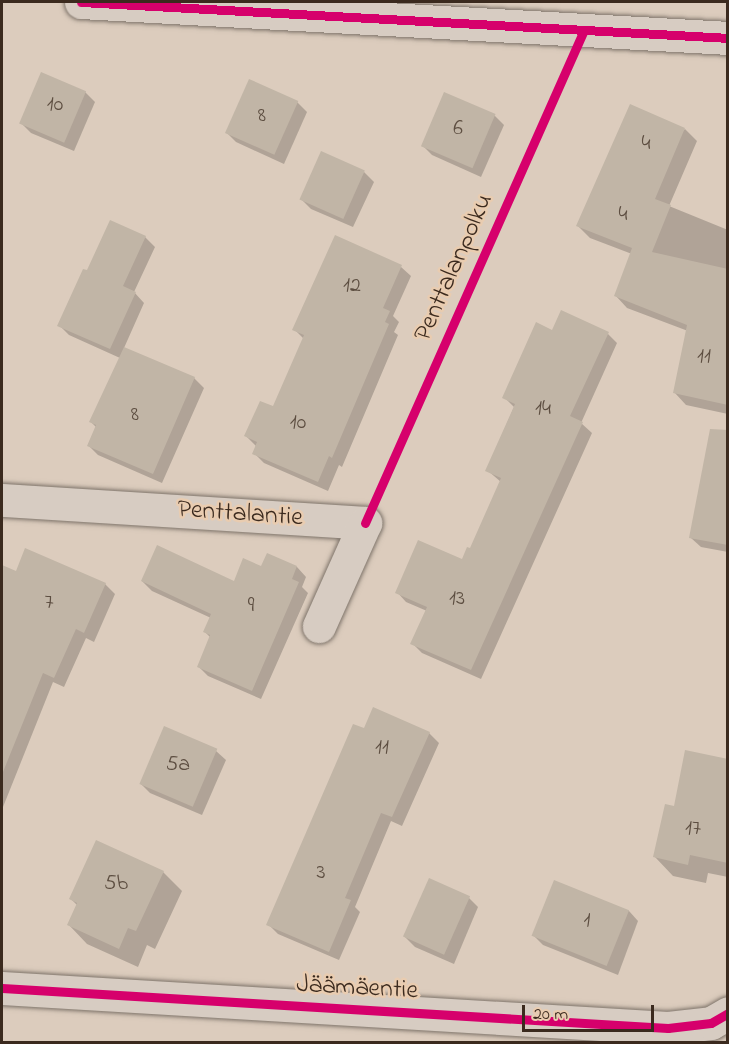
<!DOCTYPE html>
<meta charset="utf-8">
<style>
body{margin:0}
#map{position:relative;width:729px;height:1044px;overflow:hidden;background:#dcccbd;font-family:"Indie Flower",sans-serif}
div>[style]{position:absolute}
.shadow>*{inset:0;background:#0003}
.building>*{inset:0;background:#c1b5a6;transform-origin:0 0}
.roads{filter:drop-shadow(0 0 2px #7e746a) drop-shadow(0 0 2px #7e746a)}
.street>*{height:33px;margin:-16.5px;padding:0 16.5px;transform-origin:16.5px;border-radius:16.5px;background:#d7ccc2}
.cycleway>*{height:9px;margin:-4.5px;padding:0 4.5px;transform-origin:4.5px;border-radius:4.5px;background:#d6006c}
span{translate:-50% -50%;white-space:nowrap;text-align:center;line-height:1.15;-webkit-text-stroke:5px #e9ccb0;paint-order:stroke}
.number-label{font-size:22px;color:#5d4e41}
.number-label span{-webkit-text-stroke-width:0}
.street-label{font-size:26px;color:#3b2a1e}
.frame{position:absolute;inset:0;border:3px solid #3b2a1e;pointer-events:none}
.scale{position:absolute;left:522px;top:1005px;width:132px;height:27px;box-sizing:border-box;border:3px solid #3b2a1e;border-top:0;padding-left:8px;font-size:18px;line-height:21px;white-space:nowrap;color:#3b2a1e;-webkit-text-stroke:4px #e9ccb0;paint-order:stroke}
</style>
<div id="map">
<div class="shadow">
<i style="clip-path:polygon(85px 92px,95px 102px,74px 151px,31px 133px,21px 123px)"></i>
<i style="clip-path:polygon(445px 94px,495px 116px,504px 125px,481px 177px,432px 155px,423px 146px)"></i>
<i style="clip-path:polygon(297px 102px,307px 112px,284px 164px,236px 142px,227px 133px)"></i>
<i style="clip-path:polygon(685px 129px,697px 141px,669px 206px,728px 230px,728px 414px,686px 405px,675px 393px,688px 331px,627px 308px,616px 296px,632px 254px,590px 238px,578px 226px)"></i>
<i style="clip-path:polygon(364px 172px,374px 182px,353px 227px,311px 209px,301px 199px)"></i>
<i style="clip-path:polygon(145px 237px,155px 247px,134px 292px,144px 303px,124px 348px,194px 378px,204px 388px,162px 483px,98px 455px,88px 445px,96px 427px,91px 422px,120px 358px,69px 335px,59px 325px,88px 272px)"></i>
<i style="clip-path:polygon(336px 237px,401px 267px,411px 276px,393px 316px,399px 322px,394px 332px,398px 335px,342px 467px,339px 465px,328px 491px,264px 463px,254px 453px,256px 446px,246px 436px,274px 408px,304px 339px,294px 329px)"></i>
<i style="clip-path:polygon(553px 332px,608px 334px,617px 343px,581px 423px,592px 433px,481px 679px,422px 653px,412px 643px,427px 611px,406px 602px,397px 592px,463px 561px,471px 550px,501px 482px,487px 470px,514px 407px,504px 397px)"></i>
<i style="clip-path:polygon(728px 498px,728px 552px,701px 547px,691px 538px)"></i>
<i style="clip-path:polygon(268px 555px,297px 567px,306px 577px,302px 587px,308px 593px,261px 699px,208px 676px,199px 667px,211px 638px,205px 632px,211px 618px,152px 591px,142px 581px,234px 583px,262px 568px)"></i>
<i style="clip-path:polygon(8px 569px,17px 573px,105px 584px,115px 594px,94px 642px,86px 638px,64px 687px,53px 682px,3px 807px,2px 583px)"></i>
<i style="clip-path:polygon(365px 730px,429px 733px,439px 743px,402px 826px,391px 821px,355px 907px,360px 912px,339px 960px,278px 934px,268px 924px)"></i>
<i style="clip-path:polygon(216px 751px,226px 760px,202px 815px,150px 793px,140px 783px)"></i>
<i style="clip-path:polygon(728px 761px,728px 877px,708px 873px,706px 883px,673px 876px,655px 857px,675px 807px)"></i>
<i style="clip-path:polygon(163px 872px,182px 891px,155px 949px,147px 945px,138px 967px,87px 944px,69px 925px,78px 906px,71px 899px)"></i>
<i style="clip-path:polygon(555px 882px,629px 911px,638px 921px,618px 975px,543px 945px,533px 935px)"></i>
<i style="clip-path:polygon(469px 898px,478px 907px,454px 964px,415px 947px,405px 937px)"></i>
</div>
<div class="building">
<i style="left:41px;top:72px;width:49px;height:56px;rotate:23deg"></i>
<i style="left:249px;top:79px;width:54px;height:59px;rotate:24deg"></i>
<i style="left:444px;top:92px;width:56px;height:59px;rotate:23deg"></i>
<i style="clip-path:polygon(630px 104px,685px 128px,655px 199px,671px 205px,652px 252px,728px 269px,728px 405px,673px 393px,687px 325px,614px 296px,632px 248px,576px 226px)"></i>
<i style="left:321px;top:151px;width:48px;height:53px;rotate:24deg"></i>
<i style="clip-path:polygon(110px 220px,146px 236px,123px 286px,136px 292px,110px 349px,57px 326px,83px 269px,87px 270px)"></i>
<i style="clip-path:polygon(335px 235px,402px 265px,383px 308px,390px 311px,385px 322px,389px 324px,332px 458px,329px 456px,318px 482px,252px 454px,257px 442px,244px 436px,260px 401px,273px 406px,304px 335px,292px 330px)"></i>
<i style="clip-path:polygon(561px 310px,609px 332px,570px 416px,583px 422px,471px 670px,410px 644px,427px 607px,395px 593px,418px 540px,462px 559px,467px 547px,470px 548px,501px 478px,485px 471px,515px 404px,502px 398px,536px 322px,552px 330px)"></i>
<i style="clip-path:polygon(124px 347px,195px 377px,153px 474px,87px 446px,96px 425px,89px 422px)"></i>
<i style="clip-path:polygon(710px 429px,728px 430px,728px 545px,689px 538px)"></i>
<i style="clip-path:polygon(157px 545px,234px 581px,243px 558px,261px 566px,267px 553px,297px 566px,292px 579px,299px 582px,252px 691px,197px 667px,210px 635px,203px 632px,211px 614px,141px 581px)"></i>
<i style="clip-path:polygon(25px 548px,106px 583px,84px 633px,76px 629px,54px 678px,43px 673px,3px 772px,2px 565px,16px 571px)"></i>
<i style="clip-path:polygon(373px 707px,430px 732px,392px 817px,381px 813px,345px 898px,351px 900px,329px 952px,266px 925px,353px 724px,364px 728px)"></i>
<i style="left:164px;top:726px;width:58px;height:63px;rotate:23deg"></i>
<i style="clip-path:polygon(685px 750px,728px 759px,728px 863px,690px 855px,688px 865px,653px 857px,665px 804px,674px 806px)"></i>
<i style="clip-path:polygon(96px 840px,164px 871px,136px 931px,128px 928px,119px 949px,67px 925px,77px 903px,69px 899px)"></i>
<i style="left:429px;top:878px;width:45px;height:64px;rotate:24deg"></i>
<i style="left:554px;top:880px;width:81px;height:60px;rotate:22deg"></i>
</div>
<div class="roads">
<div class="street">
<i style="left:81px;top:2px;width:648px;rotate:3.18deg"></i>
<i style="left:2px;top:500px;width:364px;rotate:3.6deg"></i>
<i style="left:365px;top:523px;width:113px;rotate:114.1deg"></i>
<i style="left:2px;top:988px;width:667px;rotate:3.44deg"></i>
<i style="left:668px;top:1028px;width:43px;rotate:-6.6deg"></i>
<i style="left:711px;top:1023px;width:20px;rotate:-30deg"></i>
</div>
</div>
<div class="cycleway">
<i style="left:81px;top:2px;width:648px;rotate:3.18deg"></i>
<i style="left:365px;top:523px;width:539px;rotate:-66.05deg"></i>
<i style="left:2px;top:988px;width:667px;rotate:3.44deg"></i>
<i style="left:668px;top:1028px;width:43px;rotate:-6.6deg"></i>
<i style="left:711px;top:1023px;width:20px;rotate:-30deg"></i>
</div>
<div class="number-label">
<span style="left:55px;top:106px">10</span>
<span style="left:262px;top:117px">8</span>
<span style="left:458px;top:130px">6</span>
<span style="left:646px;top:145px">4</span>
<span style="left:623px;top:216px">4</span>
<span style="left:352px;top:287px">12</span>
<span style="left:704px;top:358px">11</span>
<span style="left:543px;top:410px">14</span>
<span style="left:135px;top:416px">8</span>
<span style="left:298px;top:424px">10</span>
<span style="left:457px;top:600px">13</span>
<span style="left:49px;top:604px">7</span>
<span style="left:251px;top:607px">9</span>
<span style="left:382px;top:749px">11</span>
<span style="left:178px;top:766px">5a</span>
<span style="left:693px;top:830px">17</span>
<span style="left:321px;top:874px">3</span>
<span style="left:116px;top:885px">5b</span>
<span style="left:587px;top:922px">1</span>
</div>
<div class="street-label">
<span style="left:455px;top:268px;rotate:-66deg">Penttalanpolku</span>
<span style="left:240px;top:515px;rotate:4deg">Penttalantie</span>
<span style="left:357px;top:989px;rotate:3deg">Jäämäentie</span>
</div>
<div class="frame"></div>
<div class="scale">20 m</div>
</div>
